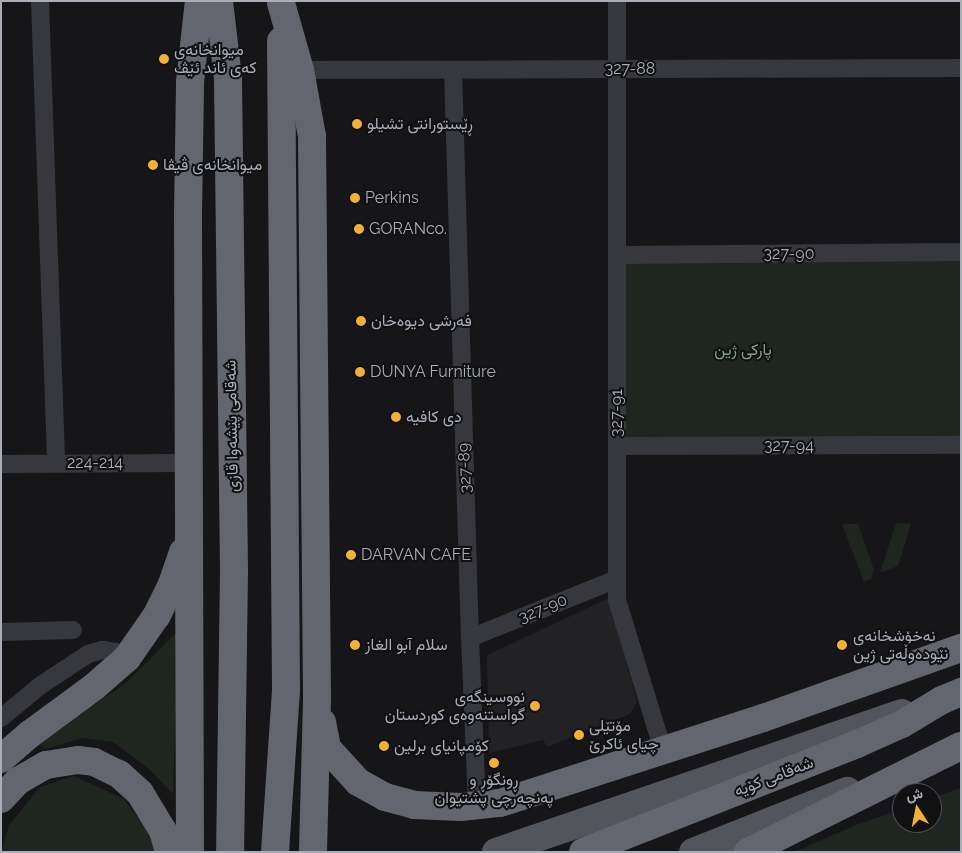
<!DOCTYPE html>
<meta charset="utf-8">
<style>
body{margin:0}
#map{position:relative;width:962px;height:853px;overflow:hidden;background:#161618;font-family:Raleway,Vazirmatn,sans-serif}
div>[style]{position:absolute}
.built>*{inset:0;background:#222225}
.green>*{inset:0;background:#1e261f;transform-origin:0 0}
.street>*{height:18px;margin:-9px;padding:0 9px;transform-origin:9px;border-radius:9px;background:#37383d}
.primary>*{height:28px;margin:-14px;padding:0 14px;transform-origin:14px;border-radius:14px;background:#53555c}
.highway>*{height:28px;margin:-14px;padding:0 14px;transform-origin:14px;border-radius:14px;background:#63666e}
.dots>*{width:14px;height:14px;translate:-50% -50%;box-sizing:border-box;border:2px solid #111113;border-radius:50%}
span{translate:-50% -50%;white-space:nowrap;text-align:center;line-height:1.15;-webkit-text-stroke:4px #111113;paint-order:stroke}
.poi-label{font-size:16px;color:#a8adb8}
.left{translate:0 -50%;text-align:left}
.right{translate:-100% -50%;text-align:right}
.street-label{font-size:16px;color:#a8adb8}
.park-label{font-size:16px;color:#7fa381}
.frame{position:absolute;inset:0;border:2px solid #a8adb8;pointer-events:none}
.north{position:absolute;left:892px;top:783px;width:50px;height:50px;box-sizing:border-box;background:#111113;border:1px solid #4d4f55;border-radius:50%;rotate:349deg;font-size:14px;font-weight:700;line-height:20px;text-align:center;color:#a8adb8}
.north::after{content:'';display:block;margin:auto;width:18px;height:22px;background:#f2b134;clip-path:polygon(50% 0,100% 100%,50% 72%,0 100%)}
</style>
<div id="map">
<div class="built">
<i style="clip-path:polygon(609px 598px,637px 702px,630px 714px,547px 747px,543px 740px,489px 753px,487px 655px)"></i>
</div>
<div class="green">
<i style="left:961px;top:258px;width:181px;height:338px;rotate:90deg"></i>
<i style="clip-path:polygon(896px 523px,911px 524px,898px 566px,880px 573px)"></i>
<i style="clip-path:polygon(842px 524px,858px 524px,874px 570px,871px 579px,864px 582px)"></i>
<i style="clip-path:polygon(178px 631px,173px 794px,148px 768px,113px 742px,82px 738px,45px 749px,38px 742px,125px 684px)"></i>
<i style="clip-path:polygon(74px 776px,124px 799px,145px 828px,156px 852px,1px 852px,9px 825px,40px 787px)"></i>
<i style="clip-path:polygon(961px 788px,961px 852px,794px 852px,856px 825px,902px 809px,902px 823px,932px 823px,932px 798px)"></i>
</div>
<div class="street">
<i style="left:40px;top:1px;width:462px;rotate:88deg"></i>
<i style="left:617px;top:1px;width:599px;rotate:90deg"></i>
<i style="left:617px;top:600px;width:157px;rotate:73deg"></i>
<i style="left:300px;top:70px;width:661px;rotate:-0.17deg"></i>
<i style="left:453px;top:70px;width:568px;rotate:88.29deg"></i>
<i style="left:470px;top:638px;width:167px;rotate:87.6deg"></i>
<i style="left:618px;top:255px;width:343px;rotate:-0.5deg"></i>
<i style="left:617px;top:446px;width:344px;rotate:-0.2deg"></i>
<i style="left:1px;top:464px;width:187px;rotate:-0.3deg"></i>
<i style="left:1px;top:632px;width:72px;rotate:-1.6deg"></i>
<i style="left:470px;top:638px;width:158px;rotate:-21.9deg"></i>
<i style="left:1px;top:718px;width:52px;rotate:-39.5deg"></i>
<i style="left:41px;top:685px;width:56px;rotate:-33.4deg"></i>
<i style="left:88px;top:654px;width:15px;rotate:-16deg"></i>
<i style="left:102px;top:650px;width:14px;rotate:8deg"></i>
<i style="left:116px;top:652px;width:13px;rotate:29deg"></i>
</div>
<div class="primary">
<i style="left:496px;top:852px;width:429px;rotate:-18.9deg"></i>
<i style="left:693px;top:852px;width:166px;rotate:-21.6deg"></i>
</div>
<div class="highway">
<i style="left:219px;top:1px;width:79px;rotate:83.4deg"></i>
<i style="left:228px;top:79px;width:493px;rotate:89.3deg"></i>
<i style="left:234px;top:572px;width:280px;rotate:90.8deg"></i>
<i style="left:281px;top:3px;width:70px;rotate:74.2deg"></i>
<i style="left:300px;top:70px;width:67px;rotate:79.7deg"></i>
<i style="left:312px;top:136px;width:563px;rotate:89.49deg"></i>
<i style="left:317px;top:699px;width:153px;rotate:91.5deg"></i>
<i style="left:322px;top:722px;width:26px;rotate:79deg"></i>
<i style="left:327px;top:748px;width:46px;rotate:47.6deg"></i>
<i style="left:358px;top:782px;width:31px;rotate:29deg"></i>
<i style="left:385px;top:797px;width:30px;rotate:15deg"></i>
<i style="left:414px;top:805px;width:47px;rotate:2.4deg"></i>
<i style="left:461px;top:807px;width:39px;rotate:-6deg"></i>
<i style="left:500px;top:803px;width:276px;rotate:-17.9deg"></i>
<i style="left:763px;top:718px;width:210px;rotate:-19.5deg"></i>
<i style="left:1px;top:759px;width:38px;rotate:-41deg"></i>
<i style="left:30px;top:734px;width:81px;rotate:-36.4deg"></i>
<i style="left:95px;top:686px;width:43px;rotate:-41.2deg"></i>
<i style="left:127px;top:658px;width:52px;rotate:-55.1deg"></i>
<i style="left:157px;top:615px;width:34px;rotate:-64deg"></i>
<i style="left:172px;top:584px;width:34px;rotate:-71deg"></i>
<i style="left:1px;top:799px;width:25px;rotate:-47deg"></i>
<i style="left:18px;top:781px;width:32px;rotate:-30deg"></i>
<i style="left:46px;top:765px;width:32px;rotate:-9deg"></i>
<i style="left:78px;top:760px;width:16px;rotate:7deg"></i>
<i style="left:94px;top:762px;width:28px;rotate:26deg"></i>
<i style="left:119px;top:774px;width:28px;rotate:42deg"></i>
<i style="left:140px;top:793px;width:44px;rotate:58.8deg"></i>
<i style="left:163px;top:831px;width:22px;rotate:74deg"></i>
<i style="left:190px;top:852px;width:638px;rotate:-90.18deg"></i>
<i style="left:188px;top:214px;width:132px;rotate:-89.1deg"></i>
<i style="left:190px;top:82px;width:81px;rotate:-83.7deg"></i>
<i style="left:275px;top:852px;width:163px;rotate:-86.1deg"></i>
<i style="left:286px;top:689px;width:648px;rotate:-90.44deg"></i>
<i style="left:583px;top:852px;width:295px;rotate:-21.5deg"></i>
<i style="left:857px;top:744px;width:49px;rotate:-24deg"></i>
<i style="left:902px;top:724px;width:47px;rotate:-31deg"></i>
<i style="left:942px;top:700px;width:21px;rotate:-23deg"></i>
<i style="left:748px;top:852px;width:238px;rotate:-26.5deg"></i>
</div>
<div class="dots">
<i style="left:164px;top:59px;background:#f2b134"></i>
<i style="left:357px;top:124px;background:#f2b134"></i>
<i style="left:153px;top:165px;background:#f2b134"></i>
<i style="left:355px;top:198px;background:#f2b134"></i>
<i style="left:359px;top:229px;background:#f2b134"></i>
<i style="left:361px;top:321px;background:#f2b134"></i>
<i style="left:360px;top:372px;background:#f2b134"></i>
<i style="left:396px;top:417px;background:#f2b134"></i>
<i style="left:351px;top:555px;background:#f2b134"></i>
<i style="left:355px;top:645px;background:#f2b134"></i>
<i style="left:842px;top:645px;background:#f2b134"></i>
<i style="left:535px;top:706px;background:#f2b134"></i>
<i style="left:579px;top:735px;background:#f2b134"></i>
<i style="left:384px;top:746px;background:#f2b134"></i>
<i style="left:494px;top:763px;background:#f2b134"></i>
</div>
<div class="poi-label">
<span class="left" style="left:174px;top:59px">میوانخانەی<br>کەی ئاند ئێڤ</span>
<span class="left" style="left:367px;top:124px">ڕێستورانتی تشیلو</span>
<span class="left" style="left:163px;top:165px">میوانخانەی ڤیڤا</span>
<span class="left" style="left:365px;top:198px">Perkins</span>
<span class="left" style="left:369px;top:229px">GORANco.</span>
<span class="left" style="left:371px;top:321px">فەرشی دیوەخان</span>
<span class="left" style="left:370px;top:372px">DUNYA Furniture</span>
<span class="left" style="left:406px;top:417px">دى كافيه</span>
<span class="left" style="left:361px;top:555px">DARVAN CAFE</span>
<span class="left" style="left:853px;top:645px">نەخۆشخانەی<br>نێودەوڵەتی ژین</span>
<span class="left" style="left:365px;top:645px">سلام آبو الغاز</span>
<span class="right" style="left:525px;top:706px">نووسینگەی<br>گواستنەوەی کوردستان</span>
<span class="left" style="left:589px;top:735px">مۆتێلی<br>چیای ئاکرێ</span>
<span class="left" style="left:394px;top:746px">کۆمپانیای برلین</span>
<span style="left:494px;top:789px">ڕونگۆڕ و<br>پەنچەرچی پشتیوان</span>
</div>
<div class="street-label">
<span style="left:630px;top:69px">327-88</span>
<span style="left:789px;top:254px">327-90</span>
<span style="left:617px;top:413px;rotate:-90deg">327-91</span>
<span style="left:232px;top:426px;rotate:-91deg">شەقامی پێشەوا قازی</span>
<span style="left:789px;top:446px">327-94</span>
<span style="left:95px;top:463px">224-214</span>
<span style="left:465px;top:468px;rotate:-92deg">327-89</span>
<span style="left:543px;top:609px;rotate:-22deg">327-90</span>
<span style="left:774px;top:777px;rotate:-21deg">شەقامی کۆیە</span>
</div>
<div class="park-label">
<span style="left:743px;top:350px">پارکی ژین</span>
</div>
<div class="frame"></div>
<div class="north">ش</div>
</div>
